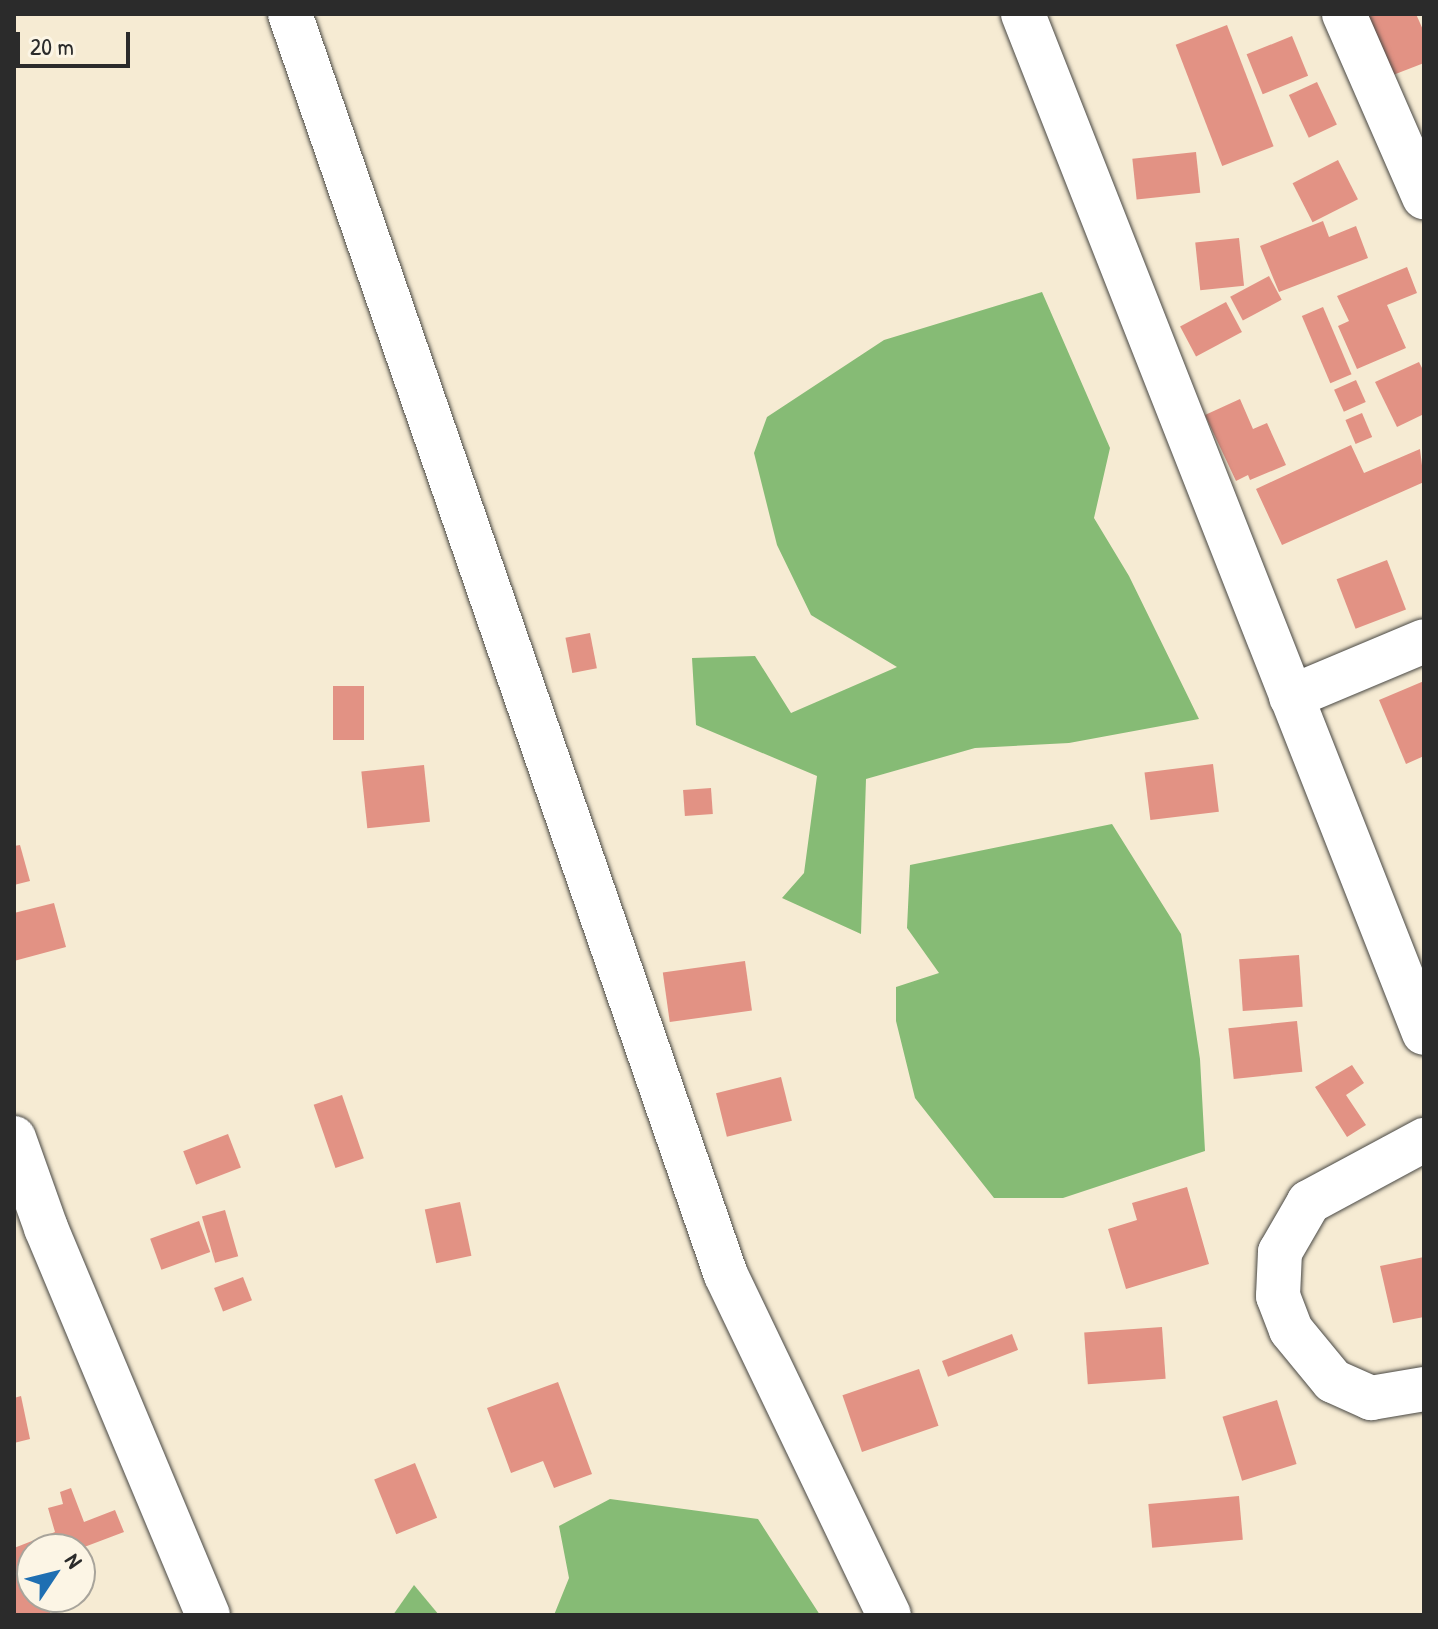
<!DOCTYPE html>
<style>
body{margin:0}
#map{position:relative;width:1438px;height:1629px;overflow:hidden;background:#f6ebd3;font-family:"Patrick Hand",sans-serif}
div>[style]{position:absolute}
.forest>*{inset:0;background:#86bb75}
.building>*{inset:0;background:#e29284;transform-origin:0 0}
.roads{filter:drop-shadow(0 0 2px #494844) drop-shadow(0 0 2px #494844)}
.minor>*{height:44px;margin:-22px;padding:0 22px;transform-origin:22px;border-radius:22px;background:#fff}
span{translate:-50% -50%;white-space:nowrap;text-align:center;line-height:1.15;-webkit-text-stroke:8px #fcf5e5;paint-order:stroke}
.frame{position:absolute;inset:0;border:16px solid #2b2b2b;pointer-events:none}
.north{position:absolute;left:16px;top:1533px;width:80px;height:80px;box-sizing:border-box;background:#fcf5e5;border:2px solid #a8a49b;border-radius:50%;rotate:55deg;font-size:22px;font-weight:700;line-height:32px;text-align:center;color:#2b2b2b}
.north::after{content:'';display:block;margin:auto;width:28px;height:36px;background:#1f6fb2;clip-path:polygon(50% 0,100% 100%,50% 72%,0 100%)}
.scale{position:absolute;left:16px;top:32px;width:114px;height:36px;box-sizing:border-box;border:4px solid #2b2b2b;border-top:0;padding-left:10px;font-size:24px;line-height:28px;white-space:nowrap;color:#2b2b2b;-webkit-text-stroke:6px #fcf5e5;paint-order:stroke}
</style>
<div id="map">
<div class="forest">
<i style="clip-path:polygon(1042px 292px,1110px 448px,1094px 518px,1129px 576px,1199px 719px,1069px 743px,975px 748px,866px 779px,861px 934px,782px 898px,804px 873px,817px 776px,696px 725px,692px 658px,755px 656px,791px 713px,897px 667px,811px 615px,777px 545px,754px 453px,767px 417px,884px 340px)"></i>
<i style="clip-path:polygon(1112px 824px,1181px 934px,1200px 1059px,1205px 1151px,1063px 1198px,994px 1198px,915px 1098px,896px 1021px,896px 987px,939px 973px,907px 928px,910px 865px)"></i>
<i style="clip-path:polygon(610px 1499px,758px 1519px,820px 1615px,554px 1615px,569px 1578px,559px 1526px)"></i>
<i style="clip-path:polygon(414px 1585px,439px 1615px,393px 1615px)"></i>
</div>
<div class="building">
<i style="clip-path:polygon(1367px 14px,1416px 14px,1424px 32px,1424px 63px,1393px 75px)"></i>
<i style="left:1227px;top:25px;width:130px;height:55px;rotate:69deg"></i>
<i style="left:1292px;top:36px;width:43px;height:49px;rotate:68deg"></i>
<i style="left:1317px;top:82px;width:47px;height:31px;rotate:65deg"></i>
<i style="left:1196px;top:152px;width:41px;height:64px;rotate:84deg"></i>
<i style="left:1338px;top:160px;width:44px;height:51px;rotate:63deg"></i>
<i style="clip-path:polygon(1323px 221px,1329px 237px,1356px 226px,1368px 258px,1279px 292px,1260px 246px)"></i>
<i style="left:1239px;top:238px;width:48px;height:44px;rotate:84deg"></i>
<i style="clip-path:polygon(1407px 267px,1417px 293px,1387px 305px,1406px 348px,1357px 369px,1338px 326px,1349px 321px,1337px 296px)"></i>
<i style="left:1269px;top:276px;width:27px;height:44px;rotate:62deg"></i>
<i style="left:1226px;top:302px;width:34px;height:52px;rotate:62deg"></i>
<i style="left:1323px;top:307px;width:73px;height:23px;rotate:67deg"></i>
<i style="clip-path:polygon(1419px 362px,1424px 372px,1424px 414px,1397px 427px,1375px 382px)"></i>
<i style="left:1356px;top:380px;width:24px;height:24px;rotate:66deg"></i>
<i style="clip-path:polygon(1240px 399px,1253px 429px,1267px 423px,1286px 465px,1250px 480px,1248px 475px,1236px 481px,1205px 415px)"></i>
<i style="left:1362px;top:413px;width:26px;height:18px;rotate:67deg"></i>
<i style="clip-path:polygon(1351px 445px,1364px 473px,1420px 449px,1424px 482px,1282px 545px,1256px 489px)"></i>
<i style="left:1387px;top:560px;width:53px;height:54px;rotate:69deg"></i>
<i style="left:590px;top:633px;width:36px;height:25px;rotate:79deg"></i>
<i style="clip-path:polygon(1424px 681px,1424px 756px,1406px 764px,1379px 700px)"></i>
<i style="left:333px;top:686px;width:31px;height:54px"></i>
<i style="left:1213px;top:764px;width:48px;height:69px;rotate:83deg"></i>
<i style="left:424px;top:765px;width:57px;height:63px;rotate:84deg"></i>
<i style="left:711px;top:788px;width:26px;height:28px;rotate:86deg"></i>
<i style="clip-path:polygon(20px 845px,30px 881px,14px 885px,14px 846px)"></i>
<i style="clip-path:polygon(54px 903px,66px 947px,14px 961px,14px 913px)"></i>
<i style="left:1299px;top:955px;width:52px;height:60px;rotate:86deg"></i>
<i style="left:745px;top:961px;width:50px;height:83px;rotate:82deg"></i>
<i style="left:1297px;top:1021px;width:51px;height:69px;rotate:84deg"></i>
<i style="clip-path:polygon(1352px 1065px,1364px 1083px,1346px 1095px,1366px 1125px,1347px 1137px,1315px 1087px)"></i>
<i style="left:781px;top:1077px;width:45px;height:67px;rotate:76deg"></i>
<i style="left:342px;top:1095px;width:67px;height:30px;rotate:71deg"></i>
<i style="left:228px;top:1134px;width:36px;height:48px;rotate:69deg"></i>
<i style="clip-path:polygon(1187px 1187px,1209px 1264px,1126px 1289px,1108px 1229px,1137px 1220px,1132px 1203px)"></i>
<i style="left:460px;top:1202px;width:55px;height:36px;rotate:78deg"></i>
<i style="left:225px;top:1210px;width:48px;height:24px;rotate:74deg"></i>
<i style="left:199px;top:1221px;width:33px;height:52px;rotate:70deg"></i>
<i style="clip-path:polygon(1424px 1257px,1424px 1317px,1393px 1323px,1380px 1266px)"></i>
<i style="left:243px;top:1277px;width:25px;height:31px;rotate:69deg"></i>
<i style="left:1162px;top:1327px;width:52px;height:78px;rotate:86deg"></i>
<i style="left:1012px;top:1334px;width:17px;height:75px;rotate:69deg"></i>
<i style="left:919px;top:1369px;width:60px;height:81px;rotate:71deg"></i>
<i style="clip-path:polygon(558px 1382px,592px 1474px,554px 1488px,543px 1461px,511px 1473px,487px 1408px)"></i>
<i style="clip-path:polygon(21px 1396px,30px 1439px,14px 1443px,14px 1398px)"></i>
<i style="left:1277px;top:1400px;width:67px;height:57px;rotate:73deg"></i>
<i style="left:415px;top:1463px;width:59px;height:44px;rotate:68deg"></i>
<i style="clip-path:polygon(71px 1488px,84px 1522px,115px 1510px,124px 1532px,79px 1549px,32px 1549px,32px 1597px,45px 1597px,51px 1615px,14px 1615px,14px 1548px,55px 1532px,48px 1508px,63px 1504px,60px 1492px)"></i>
<i style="left:1239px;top:1496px;width:44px;height:91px;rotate:85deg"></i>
</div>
<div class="roads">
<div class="minor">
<i style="left:290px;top:14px;width:1334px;rotate:70.93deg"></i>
<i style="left:726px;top:1275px;width:377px;rotate:64.4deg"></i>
<i style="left:1023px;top:14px;width:1095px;rotate:68.52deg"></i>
<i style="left:1344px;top:14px;width:200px;rotate:66.4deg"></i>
<i style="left:1291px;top:697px;width:144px;rotate:-22.8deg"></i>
<i style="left:14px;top:1138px;width:96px;rotate:70.4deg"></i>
<i style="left:46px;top:1228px;width:420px;rotate:67.3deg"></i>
<i style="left:1424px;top:1140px;width:131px;rotate:151.7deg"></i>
<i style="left:1309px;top:1202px;width:58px;rotate:120.1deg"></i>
<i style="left:1280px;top:1252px;width:44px;rotate:92.6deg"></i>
<i style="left:1278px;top:1296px;width:36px;rotate:69deg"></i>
<i style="left:1291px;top:1330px;width:66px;rotate:50.5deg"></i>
<i style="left:1333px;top:1381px;width:42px;rotate:24.1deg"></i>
<i style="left:1371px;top:1398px;width:54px;rotate:-9.6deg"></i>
</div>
</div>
<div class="frame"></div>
<div class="north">N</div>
<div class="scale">20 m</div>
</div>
